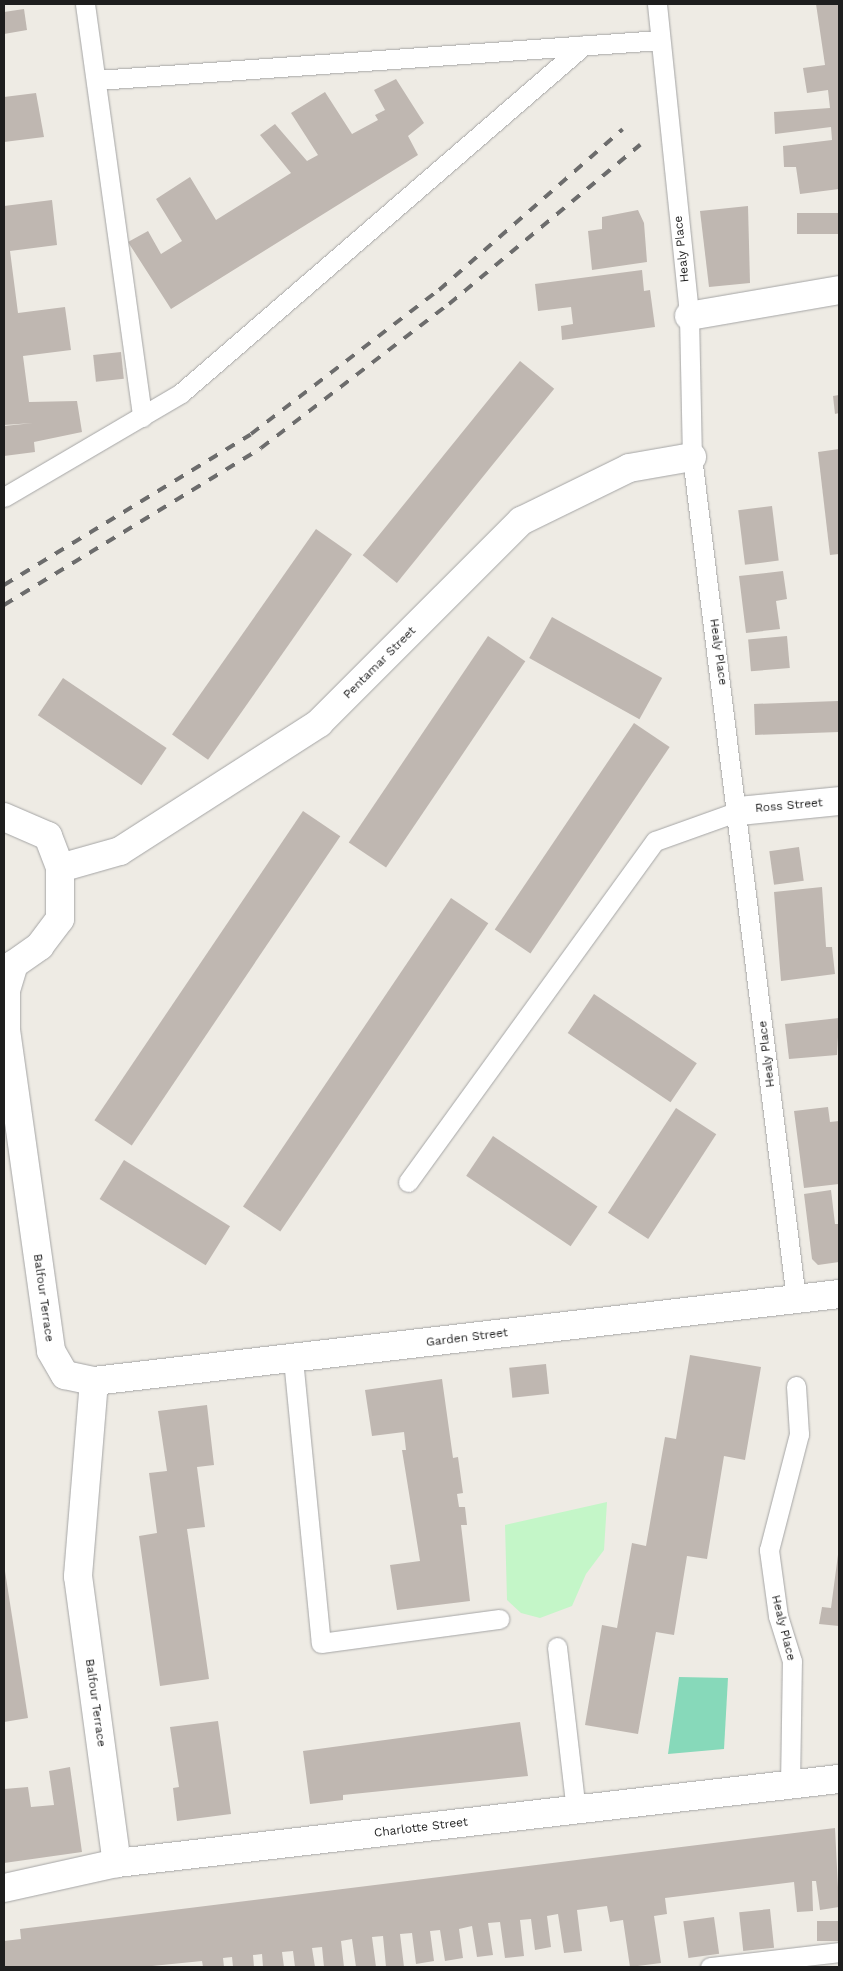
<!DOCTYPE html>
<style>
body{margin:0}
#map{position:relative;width:843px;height:1971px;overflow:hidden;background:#eeebe4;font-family:"Work Sans",sans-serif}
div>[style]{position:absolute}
.park>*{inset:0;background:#c4f6c8}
.pitch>*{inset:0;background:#87d9ba}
.building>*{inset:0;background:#bfb7b1;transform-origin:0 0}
.roads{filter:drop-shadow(0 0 1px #a5a5a5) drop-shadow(0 0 1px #a5a5a5)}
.lane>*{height:19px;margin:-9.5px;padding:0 9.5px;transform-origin:9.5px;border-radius:9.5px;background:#fff}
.street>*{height:28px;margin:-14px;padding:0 14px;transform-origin:14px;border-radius:14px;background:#fff}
.rail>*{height:4px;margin-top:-2px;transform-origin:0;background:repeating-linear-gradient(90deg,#6c6c6c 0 10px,transparent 0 20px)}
span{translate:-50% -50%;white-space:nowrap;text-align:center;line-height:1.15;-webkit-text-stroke:4px #fff;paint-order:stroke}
.street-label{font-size:12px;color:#1e1e1e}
.frame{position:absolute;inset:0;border:5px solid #1e1e1e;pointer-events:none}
</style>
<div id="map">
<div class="park">
<i style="clip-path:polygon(607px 1502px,604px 1550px,586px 1574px,572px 1606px,540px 1618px,521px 1613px,507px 1600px,505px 1525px)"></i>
</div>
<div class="pitch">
<i style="clip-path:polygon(679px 1677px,728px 1678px,724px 1749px,668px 1754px)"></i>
</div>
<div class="building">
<i style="clip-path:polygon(816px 4px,839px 4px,839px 189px,800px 194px,796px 167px,784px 167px,783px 146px,832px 140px,831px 127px,775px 134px,774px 112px,830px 108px,828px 90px,807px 93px,803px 68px,825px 65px)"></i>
<i style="clip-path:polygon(24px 9px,27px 30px,4px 34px,4px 12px)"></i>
<i style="clip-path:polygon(396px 79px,424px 123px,408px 136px,418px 155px,171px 309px,128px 242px,148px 231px,161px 254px,182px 241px,156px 199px,190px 177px,216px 220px,291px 173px,260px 135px,275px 124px,307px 161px,318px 155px,291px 113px,325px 92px,352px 134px,378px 120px,375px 115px,385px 110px,374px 90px)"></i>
<i style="clip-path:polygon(36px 93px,44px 137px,4px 142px,4px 97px)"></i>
<i style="clip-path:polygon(52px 200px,57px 245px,10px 251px,18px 313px,65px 307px,71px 350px,23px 356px,29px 402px,77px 401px,82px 432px,34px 442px,35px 452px,4px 456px,4px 426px,33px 423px,4px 425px,4px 206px)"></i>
<i style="clip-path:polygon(748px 206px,750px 283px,709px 287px,700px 211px)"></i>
<i style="clip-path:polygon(638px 210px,644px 223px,647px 262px,592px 270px,588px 231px,602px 229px,602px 217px)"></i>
<i style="left:839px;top:213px;width:21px;height:42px;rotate:90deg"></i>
<i style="clip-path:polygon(642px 270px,644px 291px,650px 290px,655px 327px,562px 340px,561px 326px,573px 324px,571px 307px,538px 311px,535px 284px)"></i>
<i style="left:121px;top:352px;width:27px;height:28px;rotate:84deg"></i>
<i style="left:520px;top:361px;width:44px;height:250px;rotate:39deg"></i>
<i style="clip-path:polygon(839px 395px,839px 413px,835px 414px,833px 396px)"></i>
<i style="clip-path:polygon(839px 449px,839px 554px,830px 555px,818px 452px)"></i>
<i style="left:772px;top:506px;width:55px;height:34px;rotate:83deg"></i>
<i style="left:316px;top:529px;width:44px;height:251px;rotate:35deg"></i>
<i style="clip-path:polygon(783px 571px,787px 599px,776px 601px,780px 629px,746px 633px,739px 576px)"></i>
<i style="left:552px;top:617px;width:126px;height:47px;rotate:29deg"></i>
<i style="left:488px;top:636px;width:45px;height:249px;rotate:34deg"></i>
<i style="left:787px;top:636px;width:32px;height:39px;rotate:85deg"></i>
<i style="left:63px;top:678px;width:125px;height:45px;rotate:34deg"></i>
<i style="left:838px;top:701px;width:31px;height:84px;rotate:88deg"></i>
<i style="left:634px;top:723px;width:43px;height:249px;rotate:34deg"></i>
<i style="left:303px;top:811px;width:45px;height:373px;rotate:34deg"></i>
<i style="left:799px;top:847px;width:34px;height:30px;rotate:82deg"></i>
<i style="clip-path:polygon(822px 887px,826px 947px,832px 947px,835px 974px,781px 981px,774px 892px)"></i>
<i style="left:451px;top:898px;width:45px;height:372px;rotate:34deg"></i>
<i style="left:594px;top:994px;width:124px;height:47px;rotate:34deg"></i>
<i style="clip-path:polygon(839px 1018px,837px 1055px,789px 1059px,785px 1024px)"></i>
<i style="clip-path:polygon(828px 1107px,830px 1122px,839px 1121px,839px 1184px,804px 1188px,794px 1111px)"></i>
<i style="left:676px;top:1108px;width:48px;height:125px;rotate:33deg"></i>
<i style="left:493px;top:1136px;width:126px;height:48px;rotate:34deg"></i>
<i style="left:124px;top:1160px;width:125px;height:46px;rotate:32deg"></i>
<i style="clip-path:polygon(831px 1190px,835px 1224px,839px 1224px,839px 1262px,818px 1265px,812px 1259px,804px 1194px)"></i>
<i style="clip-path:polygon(690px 1355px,761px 1367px,745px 1460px,724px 1456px,707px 1559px,687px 1556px,674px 1635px,656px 1632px,638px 1734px,585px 1725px,602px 1625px,617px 1628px,632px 1543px,646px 1546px,665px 1437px,676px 1439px)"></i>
<i style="left:546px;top:1364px;width:30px;height:37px;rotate:84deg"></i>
<i style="clip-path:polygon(442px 1379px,453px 1458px,458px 1457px,463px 1493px,457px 1494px,459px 1507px,465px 1507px,467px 1525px,461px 1525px,470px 1601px,397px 1610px,390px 1565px,420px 1561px,402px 1450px,406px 1450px,404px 1432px,372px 1436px,365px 1390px)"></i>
<i style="clip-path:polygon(207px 1405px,214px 1465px,197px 1467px,205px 1527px,187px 1529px,209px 1679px,160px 1686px,139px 1536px,157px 1533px,149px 1473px,167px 1471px,158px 1411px)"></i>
<i style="clip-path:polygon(839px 1547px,839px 1626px,819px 1624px,822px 1607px,831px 1608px)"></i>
<i style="clip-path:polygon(4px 1565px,28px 1718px,4px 1722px)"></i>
<i style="clip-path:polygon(218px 1721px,231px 1814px,177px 1821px,173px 1788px,179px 1787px,170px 1727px)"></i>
<i style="clip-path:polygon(520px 1722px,528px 1776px,343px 1795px,343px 1800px,310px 1804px,303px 1751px)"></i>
<i style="clip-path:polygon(70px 1767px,82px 1852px,4px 1863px,4px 1789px,28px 1787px,31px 1807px,54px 1805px,49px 1771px)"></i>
<i style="clip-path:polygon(835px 1828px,839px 1907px,820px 1910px,816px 1881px,812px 1881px,813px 1911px,797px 1912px,794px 1882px,665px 1898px,667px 1914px,654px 1916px,661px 1963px,630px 1967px,623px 1920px,610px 1922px,607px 1906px,577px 1910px,582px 1951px,564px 1953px,558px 1914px,547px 1916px,551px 1947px,535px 1950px,531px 1919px,520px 1920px,524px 1956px,505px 1958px,500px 1922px,488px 1923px,493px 1955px,477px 1957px,472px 1926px,459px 1929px,463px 1958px,445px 1961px,440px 1930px,430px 1931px,434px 1961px,416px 1964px,412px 1933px,400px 1934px,404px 1967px,386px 1967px,383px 1936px,372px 1937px,376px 1967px,356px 1967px,352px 1939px,341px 1941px,344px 1967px,324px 1967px,322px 1947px,312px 1948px,315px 1967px,295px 1967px,293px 1951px,282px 1952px,284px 1967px,263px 1967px,262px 1954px,253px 1955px,254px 1967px,233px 1967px,232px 1957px,223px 1958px,224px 1967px,203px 1967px,202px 1961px,142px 1967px,4px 1967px,4px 1941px,21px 1939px,20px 1929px)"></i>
<i style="left:770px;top:1909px;width:39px;height:31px;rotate:84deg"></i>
<i style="left:714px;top:1917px;width:37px;height:31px;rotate:82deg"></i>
<i style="left:839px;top:1921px;width:20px;height:22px;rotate:90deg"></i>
</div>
<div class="roads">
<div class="lane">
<i style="left:85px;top:4px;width:417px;rotate:82.1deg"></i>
<i style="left:657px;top:4px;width:314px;rotate:84.1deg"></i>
<i style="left:689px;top:316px;width:141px;rotate:88.8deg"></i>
<i style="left:692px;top:457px;width:848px;rotate:82.96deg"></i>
<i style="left:97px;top:80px;width:564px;rotate:-4.06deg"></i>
<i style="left:4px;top:497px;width:205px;rotate:-30.4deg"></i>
<i style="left:181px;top:393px;width:532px;rotate:-40.81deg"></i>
<i style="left:408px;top:1182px;width:421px;rotate:-54.1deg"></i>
<i style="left:655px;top:841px;width:89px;rotate:-19.7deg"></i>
<i style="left:293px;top:1359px;width:285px;rotate:84.4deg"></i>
<i style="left:321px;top:1643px;width:180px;rotate:-7.7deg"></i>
<i style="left:557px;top:1647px;width:164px;rotate:83.4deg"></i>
<i style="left:790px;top:1785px;width:124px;rotate:-89.1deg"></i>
<i style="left:792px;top:1661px;width:47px;rotate:-107.3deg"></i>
<i style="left:778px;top:1616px;width:67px;rotate:-97.8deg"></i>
<i style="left:769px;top:1550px;width:120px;rotate:-75.5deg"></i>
<i style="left:799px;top:1434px;width:48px;rotate:-93.6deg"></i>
<i style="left:710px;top:1967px;width:130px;rotate:-6.6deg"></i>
</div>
<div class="street">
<i style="left:689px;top:316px;width:152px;rotate:-9.8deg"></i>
<i style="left:739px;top:811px;width:100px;rotate:-5.7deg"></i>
<i style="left:4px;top:817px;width:48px;rotate:23.4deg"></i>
<i style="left:48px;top:836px;width:34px;rotate:69deg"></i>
<i style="left:60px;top:868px;width:51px;rotate:90deg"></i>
<i style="left:60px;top:919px;width:34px;rotate:127deg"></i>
<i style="left:40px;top:946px;width:32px;rotate:145deg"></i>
<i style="left:14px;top:964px;width:27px;rotate:107deg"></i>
<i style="left:6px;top:990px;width:40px;rotate:90deg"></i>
<i style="left:6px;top:1030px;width:324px;rotate:82deg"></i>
<i style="left:51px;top:1351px;width:28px;rotate:60deg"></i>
<i style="left:65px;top:1375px;width:30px;rotate:12deg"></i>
<i style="left:94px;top:1381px;width:196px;rotate:94.7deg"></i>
<i style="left:78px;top:1576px;width:290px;rotate:82.3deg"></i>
<i style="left:60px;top:868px;width:62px;rotate:-15.8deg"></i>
<i style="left:120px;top:851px;width:237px;rotate:-32.7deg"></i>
<i style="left:319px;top:723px;width:286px;rotate:-45deg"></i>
<i style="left:521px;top:521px;width:120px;rotate:-26.1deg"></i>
<i style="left:629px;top:468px;width:64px;rotate:-9.9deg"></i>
<i style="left:94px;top:1381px;width:750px;rotate:-6.66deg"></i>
<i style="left:4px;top:1888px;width:116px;rotate:-12.5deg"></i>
<i style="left:117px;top:1863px;width:727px;rotate:-6.64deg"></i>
</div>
</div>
<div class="rail">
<i style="left:4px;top:585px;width:289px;rotate:-31.4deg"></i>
<i style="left:251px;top:434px;width:237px;rotate:-37.5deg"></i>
<i style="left:439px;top:290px;width:244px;rotate:-41.2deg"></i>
<i style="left:4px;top:605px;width:301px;rotate:-31.4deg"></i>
<i style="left:261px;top:448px;width:237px;rotate:-37.5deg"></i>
<i style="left:449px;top:304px;width:249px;rotate:-39.8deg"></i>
</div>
<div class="street-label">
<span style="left:682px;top:249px;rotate:-96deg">Healy Place</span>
<span style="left:718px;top:652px;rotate:82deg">Healy Place</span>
<span style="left:380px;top:663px;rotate:-45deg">Pentamar Street</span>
<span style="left:789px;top:806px;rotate:-5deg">Ross Street</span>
<span style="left:767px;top:1054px;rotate:-97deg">Healy Place</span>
<span style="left:43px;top:1298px;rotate:82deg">Balfour Terrace</span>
<span style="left:467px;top:1338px;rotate:-7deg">Garden Street</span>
<span style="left:783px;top:1628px;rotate:76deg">Healy Place</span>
<span style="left:95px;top:1703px;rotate:82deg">Balfour Terrace</span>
<span style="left:421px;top:1828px;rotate:-7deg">Charlotte Street</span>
</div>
<div class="frame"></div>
</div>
